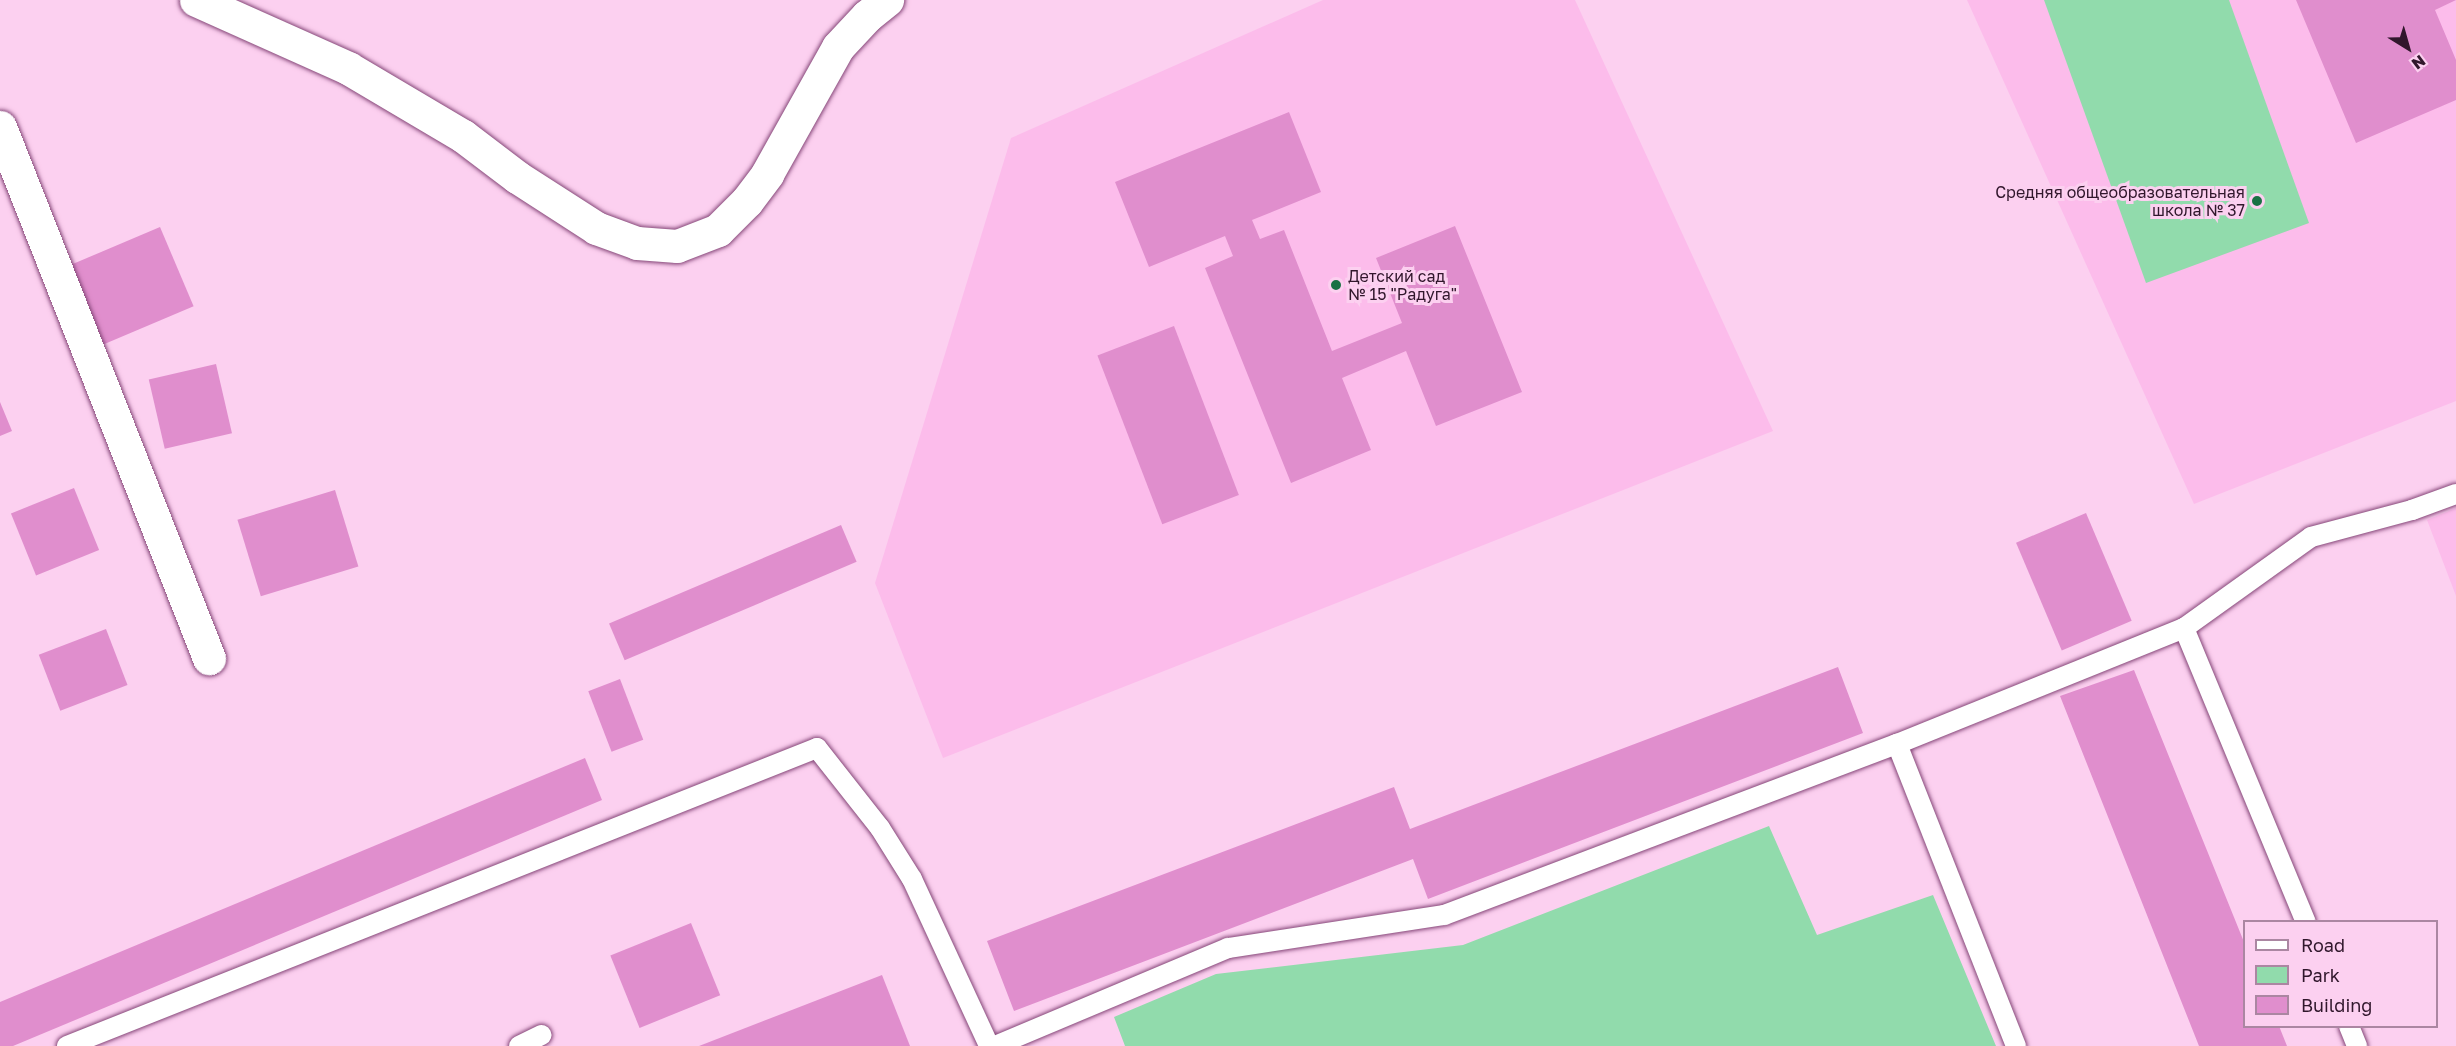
<!DOCTYPE html>
<meta charset="utf-8">
<style>
body{margin:0}
#map{position:relative;width:2456px;height:1046px;overflow:hidden;background:#fcd0f0;font-family:"Golos Text",sans-serif}
div>[style]{position:absolute}
.built>*{inset:0;background:#fcbceb}
.green>*{inset:0;background:#91dbac}
.building>*{inset:0;background:#e08ecd;transform-origin:0 0}
.roads{filter:drop-shadow(0 0 2px #854678) drop-shadow(0 0 2px #854678)}
.lane>*{height:20px;margin:-10px;padding:0 10px;transform-origin:10px;border-radius:10px;background:#fff}
.street>*{height:33px;margin:-16.5px;padding:0 16.5px;transform-origin:16.5px;border-radius:16.5px;background:#fff}
.dots>*{width:16px;height:16px;translate:-50% -50%;box-sizing:border-box;border:3px solid #fcd0f0;border-radius:50%}
span{translate:-50% -50%;white-space:nowrap;text-align:center;line-height:1.15;-webkit-text-stroke:6px #fcd0f0;paint-order:stroke}
.poi-label{font-size:16px;color:#31172c}
.right{translate:-100% -50%;text-align:right}
.left{translate:0 -50%;text-align:left}
.legend{position:absolute;left:2243px;top:920px;width:195px;height:108px;box-sizing:border-box;background:#fcd0f0;border:2px solid #ab86a2;margin:0;padding:8px 10px;list-style:none;font-size:18px;color:#31172c}
.legend li{display:flex;align-items:center;gap:12px;height:30px}
.legend b{width:30px;border:2px solid #ab86a2}
.north{position:absolute;left:2378px;top:18px;width:60px;height:60px;-webkit-text-stroke:4px #fcd0f0;paint-order:stroke;rotate:143deg;font-size:16px;font-weight:700;line-height:24px;text-align:center;color:#31172c}
.north::after{content:'';display:block;margin:auto;width:21px;height:27px;background:#31172c;clip-path:polygon(50% 0,100% 100%,50% 72%,0 100%)}
</style>
<div id="map">
<div class="built">
<i style="clip-path:polygon(1323px 0,1575px 0,1773px 431px,943px 758px,875px 583px,1011px 138px)"></i>
<i style="clip-path:polygon(1967px 0,2456px 0,2456px 401px,2194px 504px)"></i>
<i style="clip-path:polygon(2456px 508px,2456px 596px,2427px 520px)"></i>
</div>
<div class="green">
<i style="clip-path:polygon(2044px 0,2229px 0,2309px 223px,2146px 283px)"></i>
<i style="clip-path:polygon(1769px 826px,1817px 935px,1933px 895px,1996px 1046px,1125px 1046px,1114px 1017px,1216px 974px,1463px 945px)"></i>
</div>
<div class="building">
<i style="clip-path:polygon(2296px 0,2456px 0,2435px 10px,2456px 60px,2456px 100px,2356px 143px)"></i>
<i style="clip-path:polygon(1289px 112px,1321px 192px,1252px 220px,1260px 239px,1284px 230px,1332px 351px,1402px 323px,1376px 258px,1455px 226px,1522px 392px,1436px 426px,1406px 351px,1342px 378px,1371px 450px,1291px 483px,1205px 268px,1233px 256px,1225px 236px,1149px 267px,1115px 182px)"></i>
<i style="left:160px;top:227px;width:86px;height:100px;rotate:67deg"></i>
<i style="left:1174px;top:326px;width:181px;height:82px;rotate:69deg"></i>
<i style="left:216px;top:364px;width:71px;height:69px;rotate:77deg"></i>
<i style="clip-path:polygon(0 402px,12px 431px,0 436px)"></i>
<i style="left:74px;top:488px;width:67px;height:68px;rotate:68deg"></i>
<i style="left:335px;top:490px;width:80px;height:102px;rotate:73deg"></i>
<i style="left:2086px;top:513px;width:117px;height:76px;rotate:67deg"></i>
<i style="left:841px;top:525px;width:40px;height:252px;rotate:67deg"></i>
<i style="left:106px;top:629px;width:60px;height:72px;rotate:69deg"></i>
<i style="clip-path:polygon(1838px 667px,1863px 733px,1428px 899px,1413px 859px,1014px 1011px,987px 941px,1394px 787px,1410px 829px)"></i>
<i style="clip-path:polygon(2134px 670px,2244px 942px,2244px 1026px,2279px 1026px,2287px 1046px,2199px 1046px,2060px 696px)"></i>
<i style="left:620px;top:679px;width:65px;height:34px;rotate:69deg"></i>
<i style="clip-path:polygon(585px 758px,602px 800px,13px 1046px,0 1046px,0 1002px)"></i>
<i style="left:691px;top:923px;width:78px;height:87px;rotate:68deg"></i>
<i style="clip-path:polygon(882px 975px,910px 1046px,699px 1046px)"></i>
</div>
<div class="roads">
<div class="lane">
<i style="left:2184px;top:628px;width:156px;rotate:-35.6deg"></i>
<i style="left:2311px;top:537px;width:105px;rotate:-15deg"></i>
<i style="left:2412px;top:510px;width:47px;rotate:-20deg"></i>
<i style="left:1897px;top:744px;width:310px;rotate:-22deg"></i>
<i style="left:2184px;top:628px;width:318px;rotate:67.5deg"></i>
<i style="left:2349px;top:1026px;width:22px;rotate:68deg"></i>
<i style="left:67px;top:1046px;width:807px;rotate:-21.67deg"></i>
<i style="left:817px;top:748px;width:102px;rotate:51.8deg"></i>
<i style="left:880px;top:828px;width:60px;rotate:57.9deg"></i>
<i style="left:912px;top:879px;width:184px;rotate:65.2deg"></i>
<i style="left:519px;top:1046px;width:25px;rotate:-26deg"></i>
<i style="left:995px;top:1046px;width:253px;rotate:-22.8deg"></i>
<i style="left:1228px;top:948px;width:219px;rotate:-8.7deg"></i>
<i style="left:1444px;top:915px;width:484px;rotate:-20.7deg"></i>
<i style="left:1897px;top:744px;width:325px;rotate:68.5deg"></i>
</div>
<div class="street">
<i style="left:196px;top:0;width:167px;rotate:24.1deg"></i>
<i style="left:348px;top:68px;width:134px;rotate:30.6deg"></i>
<i style="left:463px;top:136px;width:68px;rotate:37.2deg"></i>
<i style="left:517px;top:177px;width:94px;rotate:32.8deg"></i>
<i style="left:596px;top:228px;width:44px;rotate:20.1deg"></i>
<i style="left:637px;top:243px;width:40px;rotate:4.3deg"></i>
<i style="left:677px;top:246px;width:44px;rotate:-21.3deg"></i>
<i style="left:718px;top:230px;width:41px;rotate:-45deg"></i>
<i style="left:747px;top:201px;width:34px;rotate:-53deg"></i>
<i style="left:767px;top:174px;width:145px;rotate:-60.8deg"></i>
<i style="left:838px;top:47px;width:42px;rotate:-46.9deg"></i>
<i style="left:867px;top:16px;width:26px;rotate:-39deg"></i>
<i style="left:0;top:127px;width:571px;rotate:68.52deg"></i>
</div>
</div>
<div class="dots">
<i style="left:2257px;top:201px;background:#197144"></i>
<i style="left:1336px;top:285px;background:#197144"></i>
</div>
<div class="poi-label">
<span class="right" style="left:2245px;top:201px">Средняя общеобразовательная<br>школа № 37</span>
<span class="left" style="left:1348px;top:285px">Детский сад<br>№ 15 "Радуга"</span>
</div>
<ul class="legend">
<li><b style="height:8px;background:#fff"></b>Road</li>
<li><b style="height:16px;background:#91dbac"></b>Park</li>
<li><b style="height:16px;background:#e08ecd"></b>Building</li>
</ul>
<div class="north">N</div>
</div>
